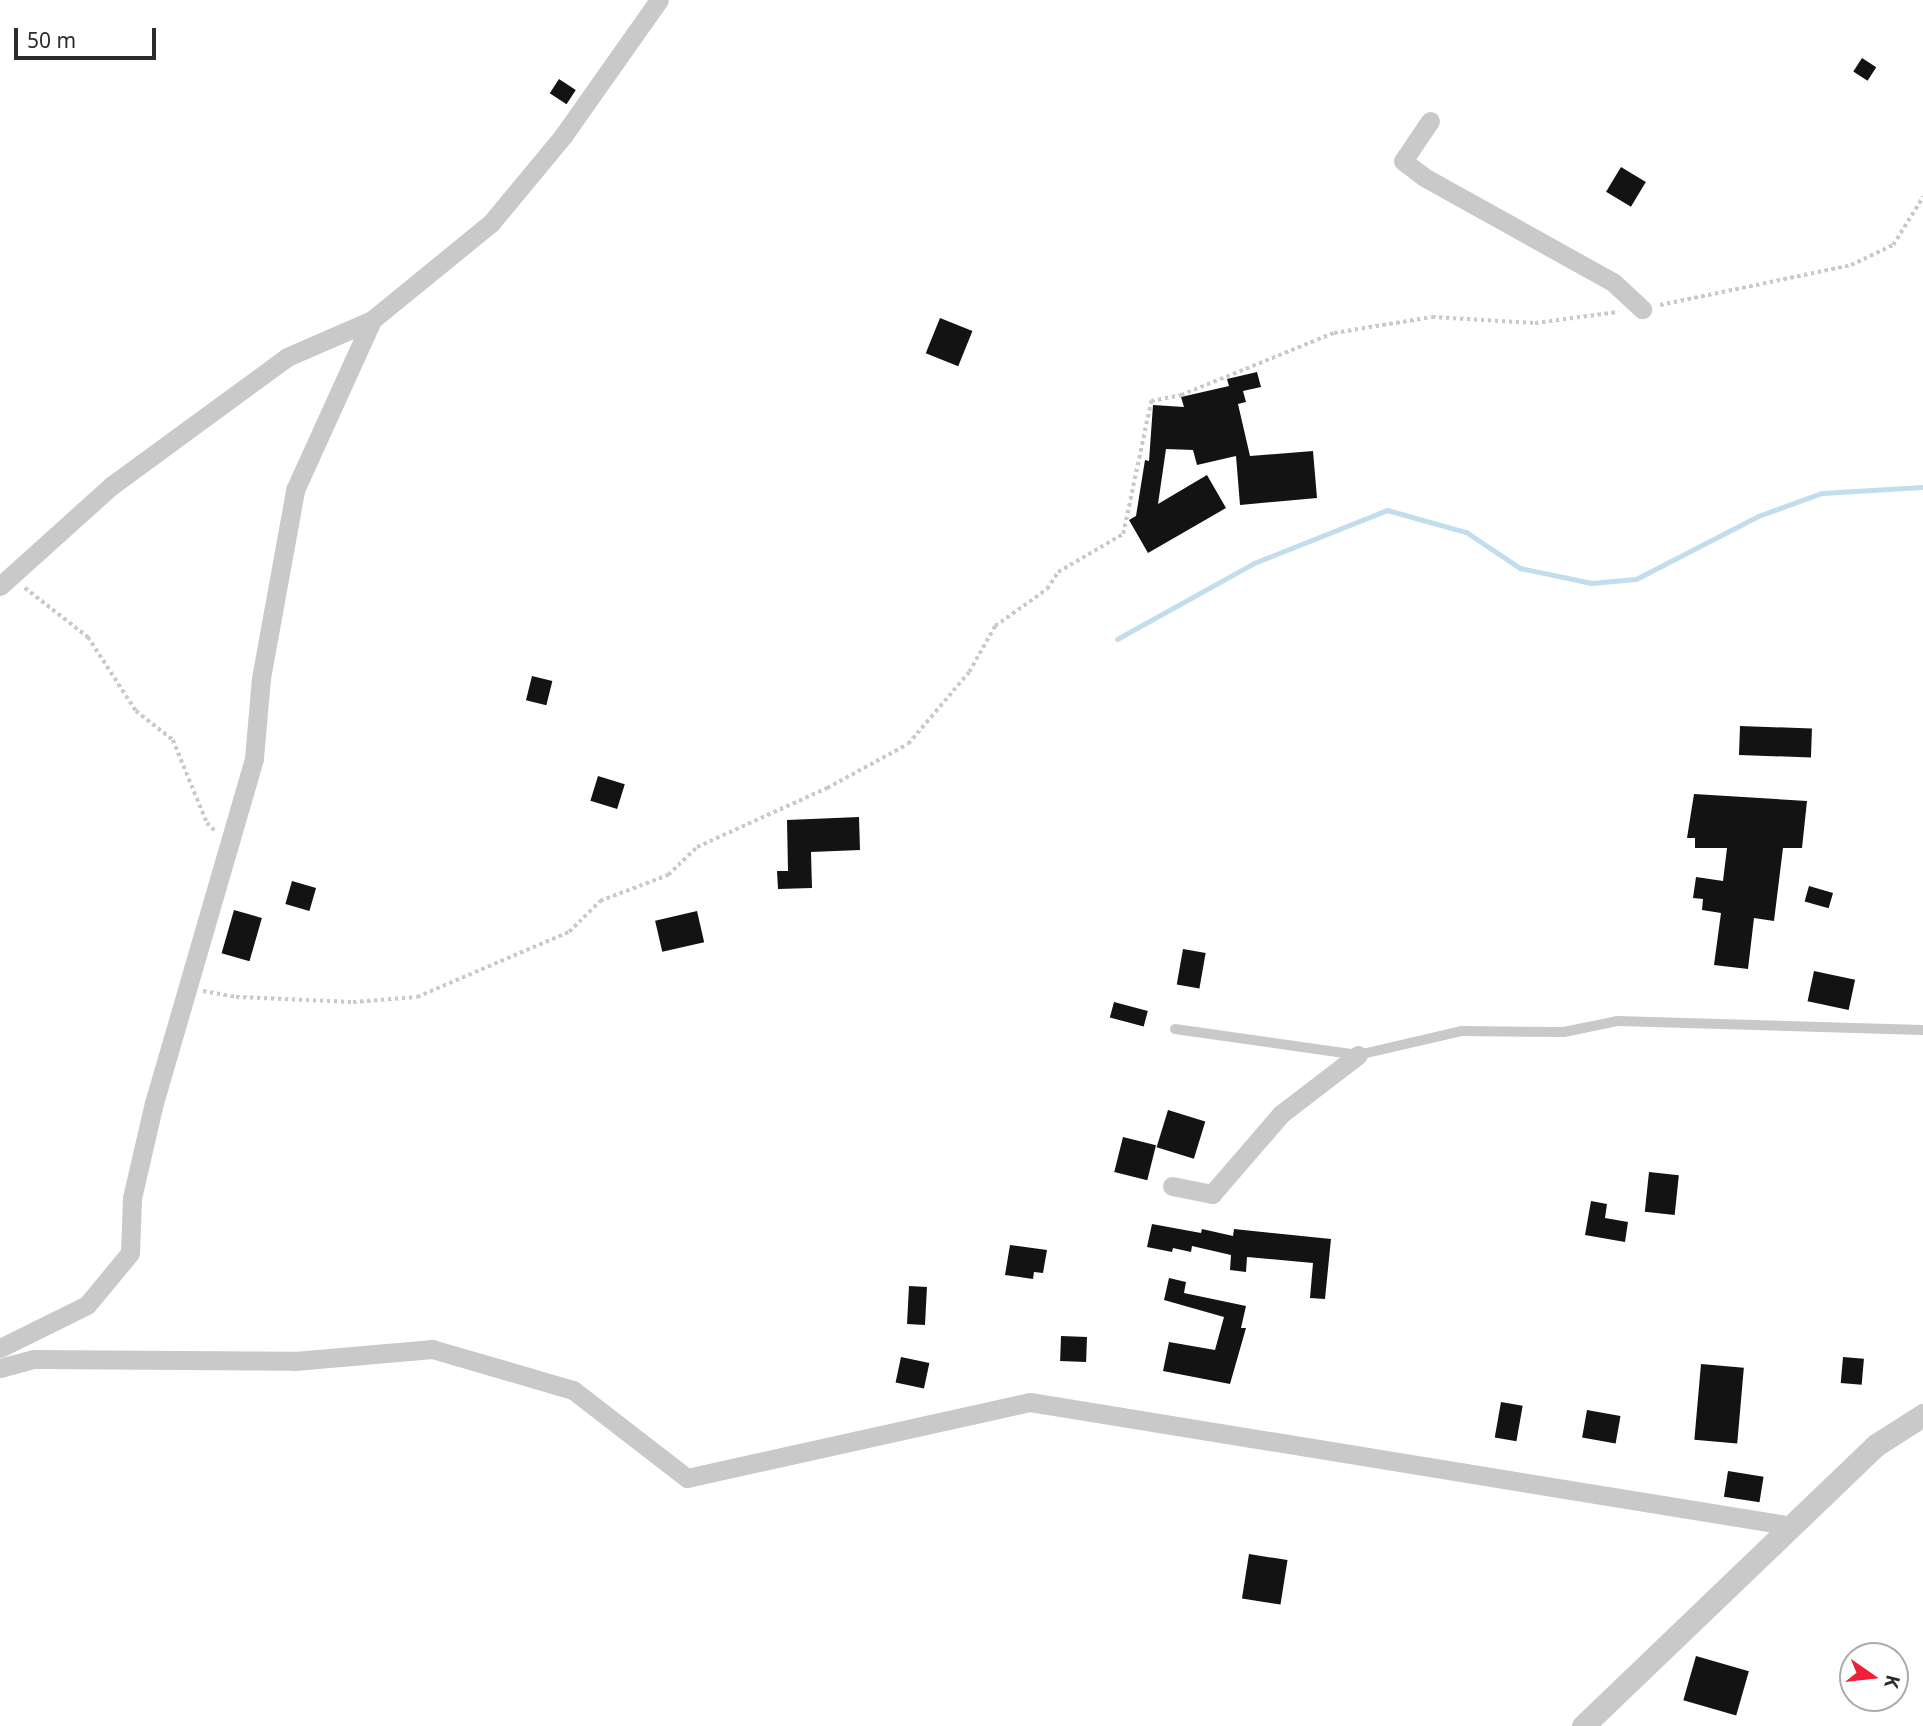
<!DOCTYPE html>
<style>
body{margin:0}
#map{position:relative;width:1923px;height:1726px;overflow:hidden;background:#fff;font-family:"Noto Sans",sans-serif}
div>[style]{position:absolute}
.stream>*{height:5px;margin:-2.5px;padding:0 2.5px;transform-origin:2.5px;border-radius:2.5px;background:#c2deed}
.building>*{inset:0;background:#131313;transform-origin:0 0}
.path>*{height:3.5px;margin-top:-1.75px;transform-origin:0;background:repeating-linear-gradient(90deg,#c9c9c9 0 3.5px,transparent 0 7px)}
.service>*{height:10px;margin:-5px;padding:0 5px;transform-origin:5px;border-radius:5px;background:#c9c9c9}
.minor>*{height:19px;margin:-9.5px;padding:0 9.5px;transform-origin:9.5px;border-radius:9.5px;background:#c9c9c9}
.tertiary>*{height:23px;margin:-11.5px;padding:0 11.5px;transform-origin:11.5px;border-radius:11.5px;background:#c9c9c9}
span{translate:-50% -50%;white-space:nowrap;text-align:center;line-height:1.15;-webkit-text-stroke:7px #fff;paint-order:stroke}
.north{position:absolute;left:1839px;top:1642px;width:70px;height:70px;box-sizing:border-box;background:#fff;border:2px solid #ababab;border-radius:50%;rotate:104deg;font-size:19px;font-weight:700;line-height:28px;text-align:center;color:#2c2c2c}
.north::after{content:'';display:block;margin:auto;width:24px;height:32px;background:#f02037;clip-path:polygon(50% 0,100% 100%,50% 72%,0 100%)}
.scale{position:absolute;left:14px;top:28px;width:142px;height:32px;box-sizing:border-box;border:4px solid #2c2c2c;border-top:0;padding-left:9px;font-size:21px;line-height:24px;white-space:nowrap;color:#2c2c2c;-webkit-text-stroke:5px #fff;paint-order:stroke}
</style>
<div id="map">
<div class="stream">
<i style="left:1117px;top:639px;width:157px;rotate:-29deg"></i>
<i style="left:1254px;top:563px;width:143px;rotate:-21.7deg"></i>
<i style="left:1387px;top:510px;width:82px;rotate:15.6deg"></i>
<i style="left:1466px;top:532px;width:65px;rotate:33.7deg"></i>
<i style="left:1520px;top:568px;width:73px;rotate:11.9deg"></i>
<i style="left:1591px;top:583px;width:45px;rotate:-5.1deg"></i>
<i style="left:1636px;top:579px;width:137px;rotate:-27.3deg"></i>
<i style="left:1758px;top:516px;width:68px;rotate:-19.8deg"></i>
<i style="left:1822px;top:493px;width:101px;rotate:-3.4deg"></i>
</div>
<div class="building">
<i style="left:1862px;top:58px;width:17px;height:16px;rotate:33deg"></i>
<i style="left:559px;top:79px;width:20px;height:17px;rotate:33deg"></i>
<i style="left:1621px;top:167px;width:29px;height:29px;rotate:31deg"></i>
<i style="left:940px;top:318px;width:35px;height:38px;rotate:22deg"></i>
<i style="clip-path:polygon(1257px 372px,1261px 387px,1243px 391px,1246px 402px,1238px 404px,1250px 456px,1313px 451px,1317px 498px,1240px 505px,1236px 456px,1197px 465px,1193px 450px,1166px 449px,1158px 504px,1207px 475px,1226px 508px,1148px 553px,1129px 520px,1136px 516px,1145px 460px,1149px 461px,1153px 405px,1184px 407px,1181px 397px,1229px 386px,1227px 379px)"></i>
<i style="left:532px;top:676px;width:21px;height:25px;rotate:14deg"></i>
<i style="left:1740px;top:726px;width:72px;height:29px;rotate:2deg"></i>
<i style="left:598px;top:776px;width:28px;height:26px;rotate:17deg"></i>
<i style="clip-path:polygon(1694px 794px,1807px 801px,1802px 848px,1783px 848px,1774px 921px,1754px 918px,1748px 969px,1714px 965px,1721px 913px,1702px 910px,1703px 899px,1693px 898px,1696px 877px,1723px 881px,1727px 848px,1695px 848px,1695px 838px,1687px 838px)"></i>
<i style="clip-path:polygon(859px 817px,860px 850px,811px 852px,812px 888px,778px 889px,777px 871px,788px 871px,787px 820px)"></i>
<i style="left:292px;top:881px;width:25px;height:24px;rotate:16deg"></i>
<i style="left:1809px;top:886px;width:25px;height:16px;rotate:16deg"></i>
<i style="left:234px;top:910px;width:29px;height:45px;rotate:16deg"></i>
<i style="left:697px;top:911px;width:32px;height:43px;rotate:77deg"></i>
<i style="left:1183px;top:949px;width:23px;height:36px;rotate:10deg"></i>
<i style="left:1814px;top:971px;width:42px;height:31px;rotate:12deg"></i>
<i style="left:1114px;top:1002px;width:35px;height:16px;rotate:15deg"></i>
<i style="left:1168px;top:1110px;width:39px;height:39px;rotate:17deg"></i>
<i style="left:1123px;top:1137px;width:34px;height:36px;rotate:14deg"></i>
<i style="left:1649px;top:1172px;width:30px;height:40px;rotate:6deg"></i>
<i style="clip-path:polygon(1591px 1201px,1607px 1204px,1605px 1218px,1628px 1222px,1625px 1242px,1585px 1235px)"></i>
<i style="clip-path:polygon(1152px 1224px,1201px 1233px,1202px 1229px,1233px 1236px,1234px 1229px,1331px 1239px,1325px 1299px,1310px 1298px,1313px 1263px,1247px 1257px,1246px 1272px,1230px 1270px,1231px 1255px,1192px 1246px,1191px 1252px,1173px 1248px,1172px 1252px,1147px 1247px)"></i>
<i style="clip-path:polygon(1010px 1245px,1047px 1250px,1043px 1273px,1034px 1272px,1033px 1279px,1005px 1275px)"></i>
<i style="clip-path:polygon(1169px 1278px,1186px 1282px,1184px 1293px,1246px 1306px,1241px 1328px,1246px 1328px,1230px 1384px,1163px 1371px,1169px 1342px,1215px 1350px,1224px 1317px,1164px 1300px)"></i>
<i style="left:909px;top:1286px;width:18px;height:38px;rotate:3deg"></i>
<i style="left:1061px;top:1336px;width:26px;height:25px;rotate:2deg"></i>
<i style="left:901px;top:1357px;width:29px;height:26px;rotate:12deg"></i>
<i style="left:1843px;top:1357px;width:21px;height:26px;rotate:5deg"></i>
<i style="left:1701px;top:1364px;width:43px;height:76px;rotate:5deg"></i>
<i style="left:1501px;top:1402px;width:22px;height:36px;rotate:10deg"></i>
<i style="left:1587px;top:1410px;width:34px;height:28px;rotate:10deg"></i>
<i style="left:1728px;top:1471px;width:36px;height:26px;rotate:9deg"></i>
<i style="left:1249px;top:1554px;width:39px;height:45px;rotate:9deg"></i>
<i style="left:1696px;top:1656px;width:55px;height:46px;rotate:16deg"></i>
</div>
<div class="path">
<i style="left:1660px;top:305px;width:195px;rotate:-11.8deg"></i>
<i style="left:1851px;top:265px;width:47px;rotate:-25.5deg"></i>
<i style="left:1893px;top:245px;width:57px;rotate:-58deg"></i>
<i style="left:25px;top:588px;width:80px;rotate:37.9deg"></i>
<i style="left:88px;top:637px;width:88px;rotate:57deg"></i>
<i style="left:136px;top:711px;width:47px;rotate:38.1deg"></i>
<i style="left:173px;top:740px;width:90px;rotate:67.7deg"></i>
<i style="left:207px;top:823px;width:11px;rotate:45deg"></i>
<i style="left:203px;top:991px;width:34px;rotate:10deg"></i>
<i style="left:236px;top:997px;width:117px;rotate:2.4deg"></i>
<i style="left:353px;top:1002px;width:64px;rotate:-4.5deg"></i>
<i style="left:417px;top:997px;width:165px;rotate:-23.2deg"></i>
<i style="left:569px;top:932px;width:44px;rotate:-45deg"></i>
<i style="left:600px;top:901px;width:73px;rotate:-20.9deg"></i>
<i style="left:668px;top:875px;width:40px;rotate:-44deg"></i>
<i style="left:697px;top:847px;width:143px;rotate:-24.4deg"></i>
<i style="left:827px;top:788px;width:92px;rotate:-28.5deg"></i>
<i style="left:908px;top:744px;width:94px;rotate:-49.7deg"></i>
<i style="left:969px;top:672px;width:53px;rotate:-60.5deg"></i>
<i style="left:995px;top:626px;width:64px;rotate:-35.4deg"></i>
<i style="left:1047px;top:589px;width:20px;rotate:-57deg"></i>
<i style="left:1058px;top:572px;width:75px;rotate:-30.3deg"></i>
<i style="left:1123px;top:534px;width:136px;rotate:-78.1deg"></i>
<i style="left:1151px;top:401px;width:31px;rotate:-11deg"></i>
<i style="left:1181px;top:395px;width:165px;rotate:-22.1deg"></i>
<i style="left:1334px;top:333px;width:99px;rotate:-9.3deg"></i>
<i style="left:1432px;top:317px;width:103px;rotate:3.3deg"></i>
<i style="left:1535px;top:323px;width:84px;rotate:-7.5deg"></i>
</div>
<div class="service">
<i style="left:1175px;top:1029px;width:185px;rotate:8.1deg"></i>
<i style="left:1358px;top:1055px;width:107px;rotate:-13deg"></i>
<i style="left:1462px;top:1031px;width:102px;rotate:0.6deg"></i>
<i style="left:1564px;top:1032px;width:54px;rotate:-11.7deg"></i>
<i style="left:1617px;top:1021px;width:306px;rotate:1.7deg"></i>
</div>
<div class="minor">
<i style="left:1430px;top:121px;width:48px;rotate:124deg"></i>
<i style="left:1403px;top:161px;width:26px;rotate:37deg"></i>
<i style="left:1424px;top:177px;width:216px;rotate:29.1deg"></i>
<i style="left:1613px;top:282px;width:40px;rotate:43deg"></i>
<i style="left:0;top:586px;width:149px;rotate:-42deg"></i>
<i style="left:111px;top:486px;width:218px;rotate:-36.2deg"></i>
<i style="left:287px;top:357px;width:93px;rotate:-23.5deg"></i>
<i style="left:1172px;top:1186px;width:41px;rotate:11.3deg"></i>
<i style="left:1212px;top:1194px;width:106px;rotate:-49.2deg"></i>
<i style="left:1281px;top:1114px;width:97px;rotate:-37.5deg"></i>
<i style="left:0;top:1348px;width:97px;rotate:-26.3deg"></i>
<i style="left:87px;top:1305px;width:67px;rotate:-50.4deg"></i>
<i style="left:130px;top:1253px;width:55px;rotate:-87.9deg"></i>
<i style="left:132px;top:1198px;width:98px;rotate:-77deg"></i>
<i style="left:154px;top:1103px;width:359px;rotate:-73.8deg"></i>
<i style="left:254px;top:758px;width:80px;rotate:-85deg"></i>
<i style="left:261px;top:678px;width:191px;rotate:-79.7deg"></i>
<i style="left:295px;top:490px;width:187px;rotate:-65.6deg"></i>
<i style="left:372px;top:320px;width:154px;rotate:-39.2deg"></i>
<i style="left:491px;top:223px;width:113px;rotate:-50.4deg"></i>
<i style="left:563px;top:136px;width:166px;rotate:-54.8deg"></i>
<i style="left:0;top:1368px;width:35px;rotate:-15deg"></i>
<i style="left:34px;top:1359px;width:261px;rotate:0.4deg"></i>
<i style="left:295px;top:1361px;width:138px;rotate:-5deg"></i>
<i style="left:432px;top:1349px;width:147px;rotate:16.2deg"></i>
<i style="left:573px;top:1390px;width:144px;rotate:37.7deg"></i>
<i style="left:687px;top:1478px;width:351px;rotate:-12.5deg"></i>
<i style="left:1030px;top:1402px;width:772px;rotate:9.24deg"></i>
<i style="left:1792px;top:1526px;width:11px;rotate:139deg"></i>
</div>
<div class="tertiary">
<i style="left:1583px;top:1726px;width:406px;rotate:-43.8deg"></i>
<i style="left:1876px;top:1445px;width:56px;rotate:-32.6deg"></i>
</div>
<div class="north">K</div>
<div class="scale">50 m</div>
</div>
